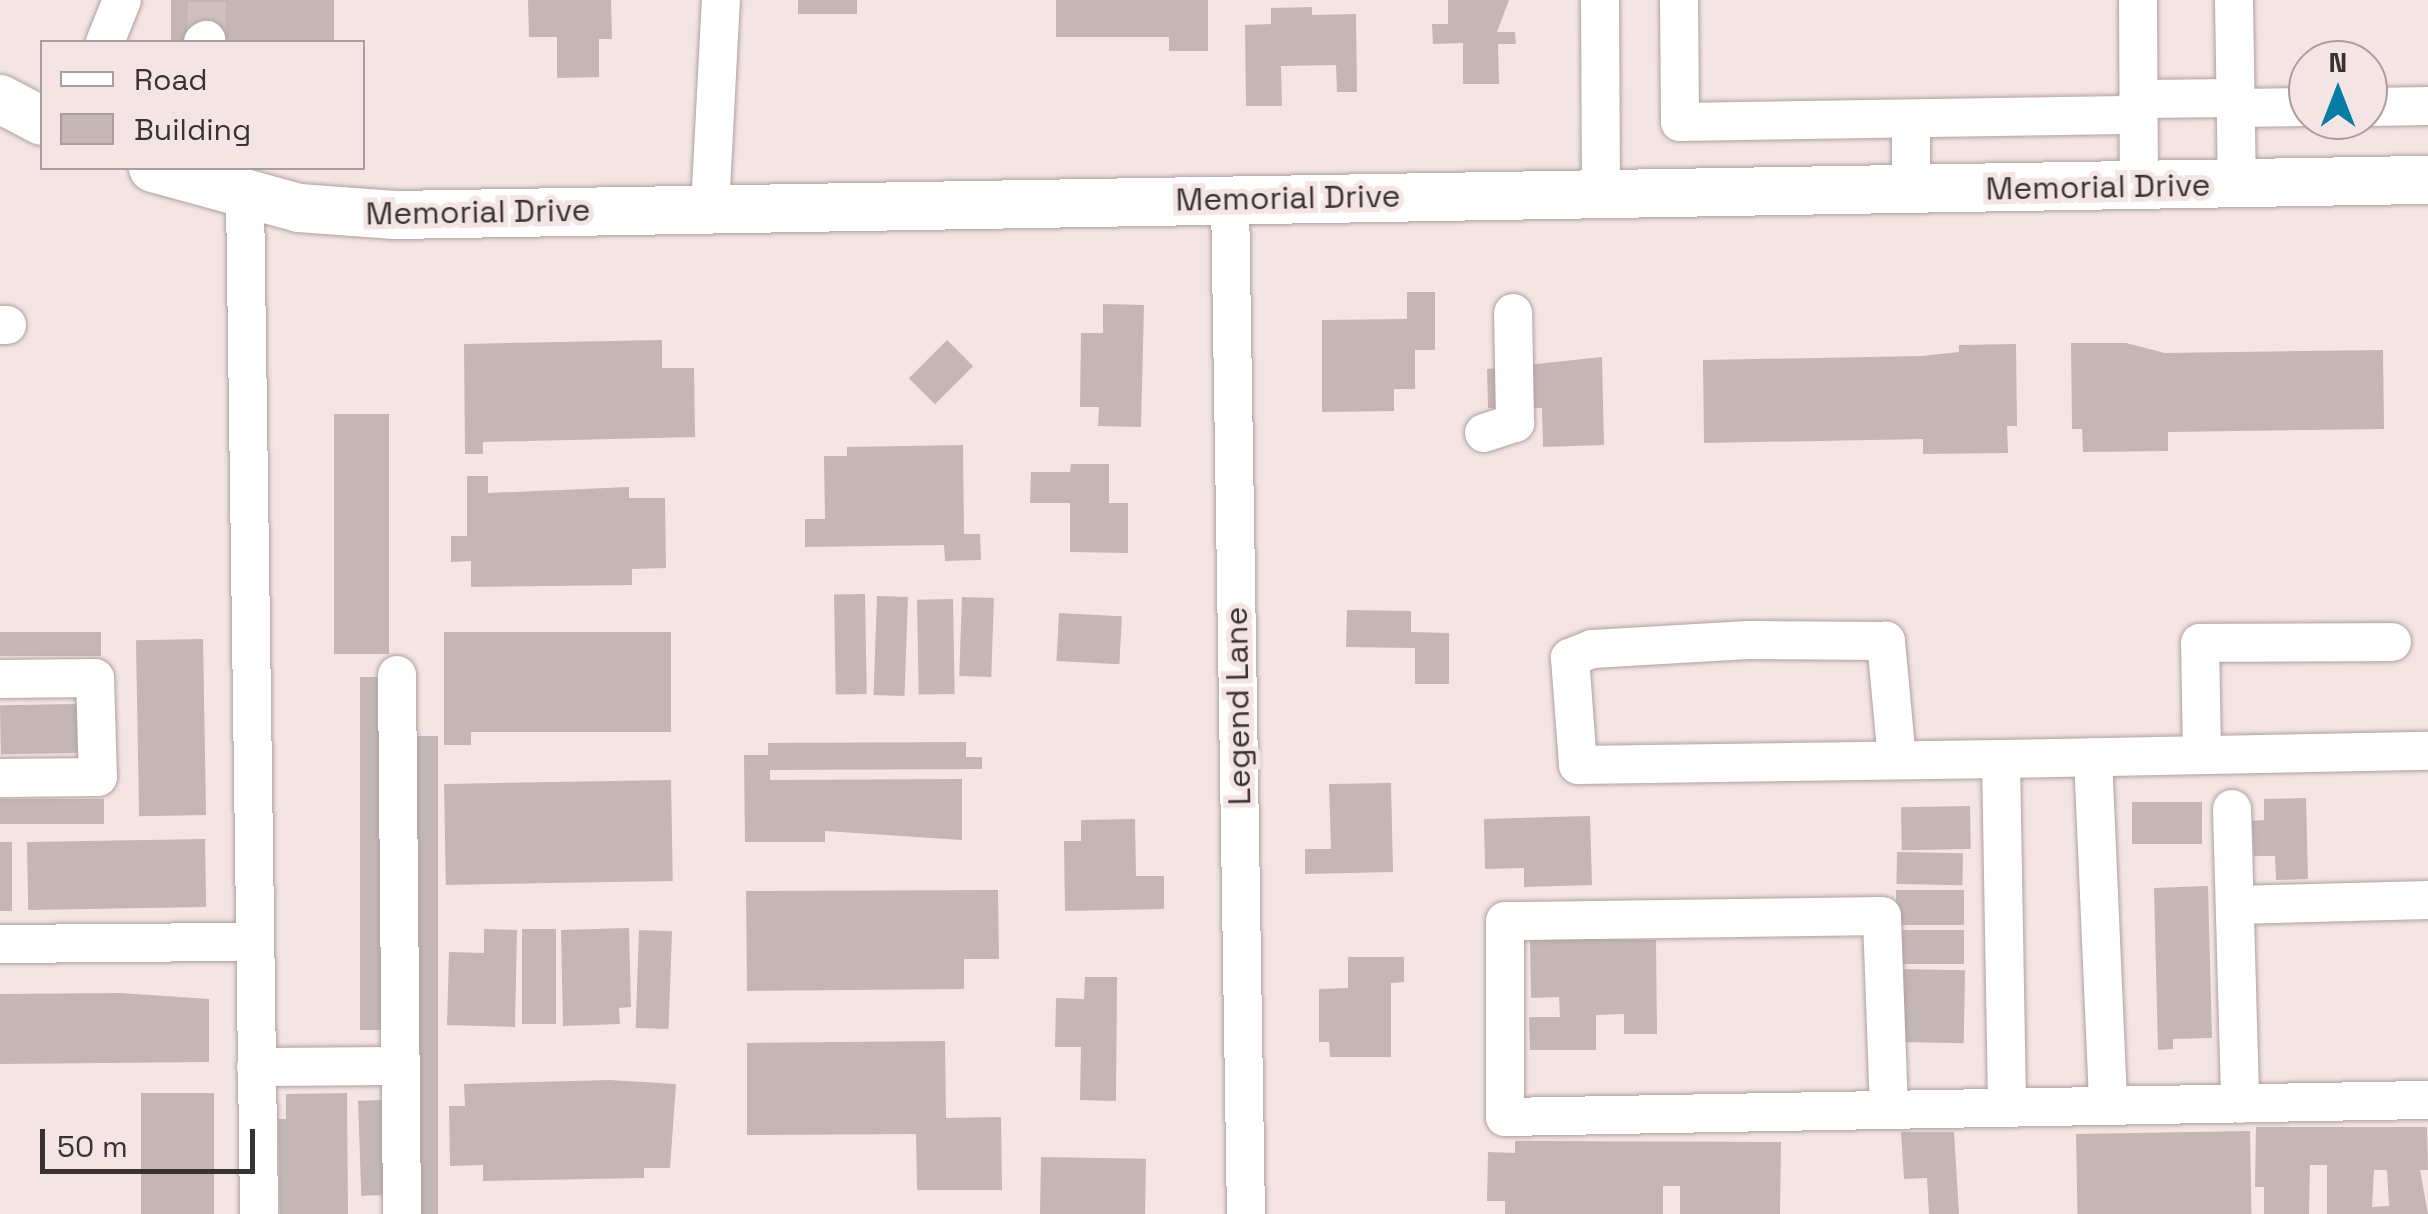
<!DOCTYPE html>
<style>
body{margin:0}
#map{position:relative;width:2428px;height:1214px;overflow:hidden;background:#f4e5e4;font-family:"Space Grotesk",sans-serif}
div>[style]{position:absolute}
.building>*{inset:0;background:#c5b6b6;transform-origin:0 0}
.minor-tunnel>*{height:38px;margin-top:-19px;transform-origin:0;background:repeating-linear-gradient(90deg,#cec1c0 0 38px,transparent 0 57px)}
.roads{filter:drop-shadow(0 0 2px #afa1a0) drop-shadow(0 0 2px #afa1a0)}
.minor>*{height:38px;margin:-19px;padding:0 19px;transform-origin:19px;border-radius:19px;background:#fff}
.major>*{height:48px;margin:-24px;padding:0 24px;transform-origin:24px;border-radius:24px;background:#fff}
span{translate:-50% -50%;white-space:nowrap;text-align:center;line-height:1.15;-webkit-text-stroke:10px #f4e5e4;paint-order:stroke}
.street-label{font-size:32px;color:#383232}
.legend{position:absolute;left:40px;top:40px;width:325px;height:130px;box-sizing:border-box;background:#f4e5e4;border:2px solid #a99d9d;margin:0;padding:12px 18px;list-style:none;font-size:30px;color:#383232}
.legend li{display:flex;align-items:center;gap:20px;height:50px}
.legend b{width:50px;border:2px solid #a99d9d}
.north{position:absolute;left:2288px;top:40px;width:100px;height:100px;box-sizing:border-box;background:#f4e5e4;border:2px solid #a99d9d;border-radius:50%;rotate:0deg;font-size:28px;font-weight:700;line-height:40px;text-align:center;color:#383232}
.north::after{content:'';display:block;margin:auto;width:35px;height:45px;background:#077da5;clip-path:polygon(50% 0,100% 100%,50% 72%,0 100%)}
.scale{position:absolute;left:40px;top:1129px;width:215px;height:45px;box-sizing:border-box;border:5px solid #383232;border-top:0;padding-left:12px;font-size:30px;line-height:35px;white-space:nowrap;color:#383232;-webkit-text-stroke:8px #f4e5e4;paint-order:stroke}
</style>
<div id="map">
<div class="building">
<i style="left:171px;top:0;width:163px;height:41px"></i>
<i style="clip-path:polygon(528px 0,611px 0,612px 39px,599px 39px,599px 77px,557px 78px,557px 37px,529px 37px)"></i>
<i style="left:798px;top:0;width:59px;height:14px"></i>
<i style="clip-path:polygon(1056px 0,1208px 0,1208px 51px,1169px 51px,1169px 37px,1056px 37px)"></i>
<i style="clip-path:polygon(1448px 0,1509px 0,1497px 32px,1515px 32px,1516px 44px,1498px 44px,1499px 84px,1463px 84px,1463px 43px,1433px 44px,1432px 24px,1448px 24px)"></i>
<i style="clip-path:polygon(1312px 7px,1312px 15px,1356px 14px,1357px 92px,1337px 92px,1336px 65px,1281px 66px,1282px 106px,1246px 106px,1245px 25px,1271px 24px,1271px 8px)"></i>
<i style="clip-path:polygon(1407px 292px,1435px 292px,1435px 350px,1415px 350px,1415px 389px,1394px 389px,1394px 411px,1322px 412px,1322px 320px,1407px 319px)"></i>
<i style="clip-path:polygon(1103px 304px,1144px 305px,1141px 427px,1098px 426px,1099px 407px,1080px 407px,1081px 333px,1103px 333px)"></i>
<i style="clip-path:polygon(662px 340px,662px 368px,694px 368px,695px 437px,483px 442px,483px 454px,465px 454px,464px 344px)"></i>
<i style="left:947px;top:340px;width:37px;height:54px;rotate:45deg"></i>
<i style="clip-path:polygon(2071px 343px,2126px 343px,2165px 353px,2383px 350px,2384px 429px,2168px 432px,2168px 451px,2083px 452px,2082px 429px,2072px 429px)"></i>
<i style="clip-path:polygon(2016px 344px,2017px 426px,2007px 426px,2008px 453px,1923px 454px,1923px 439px,1704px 443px,1703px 360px,1922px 356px,1959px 352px,1959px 345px)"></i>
<i style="clip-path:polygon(1602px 357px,1604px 445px,1543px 447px,1542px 408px,1488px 408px,1487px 369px)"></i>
<i style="left:334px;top:414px;width:55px;height:240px"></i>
<i style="clip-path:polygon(963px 445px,964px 534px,980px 534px,981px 560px,945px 561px,944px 545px,805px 547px,805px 519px,825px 519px,824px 456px,847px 456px,847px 447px)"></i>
<i style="clip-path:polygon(1071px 464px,1109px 464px,1109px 503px,1128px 503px,1128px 553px,1070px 552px,1070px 503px,1030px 503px,1031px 472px,1070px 472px)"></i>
<i style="clip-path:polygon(467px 476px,488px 476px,488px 493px,629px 487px,629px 498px,665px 498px,666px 568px,632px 569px,632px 585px,471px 587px,471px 561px,451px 562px,451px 536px,467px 536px)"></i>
<i style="left:865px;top:594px;width:100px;height:31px;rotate:89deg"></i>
<i style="left:877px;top:596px;width:31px;height:99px;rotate:2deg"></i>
<i style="left:962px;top:597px;width:32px;height:79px;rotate:2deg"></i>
<i style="left:953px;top:599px;width:95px;height:36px;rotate:89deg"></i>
<i style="clip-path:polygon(1347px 610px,1411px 611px,1411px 632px,1449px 633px,1449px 684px,1415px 684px,1415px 648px,1346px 647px)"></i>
<i style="left:1059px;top:613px;width:63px;height:48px;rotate:3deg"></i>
<i style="left:101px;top:632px;width:24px;height:101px;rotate:90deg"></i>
<i style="clip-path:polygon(444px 632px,671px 632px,671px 732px,471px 732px,471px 745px,444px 745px)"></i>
<i style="left:203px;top:639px;width:176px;height:67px;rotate:89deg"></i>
<i style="left:360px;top:677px;width:23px;height:353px"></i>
<i style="left:77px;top:704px;width:49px;height:77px;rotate:89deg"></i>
<i style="left:415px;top:736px;width:23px;height:478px"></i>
<i style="clip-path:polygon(966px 742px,966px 757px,982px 757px,982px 769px,770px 770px,770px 780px,962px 779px,962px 840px,825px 831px,825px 842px,745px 842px,744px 755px,768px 755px,768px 743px)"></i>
<i style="left:671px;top:780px;width:101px;height:227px;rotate:89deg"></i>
<i style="clip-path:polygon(1391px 783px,1393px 872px,1305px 874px,1305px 849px,1331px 849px,1329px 784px)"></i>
<i style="clip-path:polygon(2306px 798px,2308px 879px,2276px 880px,2275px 856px,2254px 856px,2252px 821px,2264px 820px,2264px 799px)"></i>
<i style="left:104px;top:799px;width:25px;height:104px;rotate:90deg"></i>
<i style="left:2202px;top:802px;width:42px;height:70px;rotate:90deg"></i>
<i style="left:1970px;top:806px;width:43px;height:69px;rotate:89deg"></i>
<i style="clip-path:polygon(1590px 816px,1592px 885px,1524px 887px,1524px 868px,1485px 869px,1484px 819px)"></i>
<i style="clip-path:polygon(1135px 819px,1136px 876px,1164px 876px,1164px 909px,1065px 911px,1064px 841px,1081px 841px,1081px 820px)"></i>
<i style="left:205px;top:839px;width:68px;height:178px;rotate:89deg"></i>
<i style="left:0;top:842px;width:12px;height:69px"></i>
<i style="left:1897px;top:852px;width:66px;height:32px;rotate:1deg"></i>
<i style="clip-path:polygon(2208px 886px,2212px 1038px,2173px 1039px,2173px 1049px,2158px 1050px,2154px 888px)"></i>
<i style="clip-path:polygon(998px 890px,999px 959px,964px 959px,964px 989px,747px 991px,746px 891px)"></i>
<i style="left:1964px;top:890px;width:35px;height:68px;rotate:90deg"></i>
<i style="clip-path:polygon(629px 928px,631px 1007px,619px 1008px,620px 1024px,563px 1026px,561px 930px)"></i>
<i style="clip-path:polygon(484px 929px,517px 930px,515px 1027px,447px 1025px,449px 952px,484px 953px)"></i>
<i style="left:522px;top:929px;width:34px;height:95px"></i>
<i style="left:639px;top:930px;width:33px;height:98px;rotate:2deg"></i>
<i style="left:1896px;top:930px;width:68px;height:34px"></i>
<i style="clip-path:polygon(1530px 938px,1656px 940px,1657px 1034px,1624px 1034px,1624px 1014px,1596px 1015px,1596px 1050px,1530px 1050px,1529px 1017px,1560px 1017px,1559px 997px,1531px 998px)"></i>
<i style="clip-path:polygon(1348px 957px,1404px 957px,1404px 982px,1391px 983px,1391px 1057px,1330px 1057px,1329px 1042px,1319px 1042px,1319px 989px,1348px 988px)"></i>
<i style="left:1899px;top:969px;width:66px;height:73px;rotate:1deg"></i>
<i style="clip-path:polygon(1085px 977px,1117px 977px,1116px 1101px,1080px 1100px,1081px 1047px,1055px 1047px,1056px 998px,1084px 999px)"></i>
<i style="clip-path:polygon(120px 993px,209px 999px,209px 1062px,0 1064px,0 994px)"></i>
<i style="clip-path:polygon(945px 1041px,946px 1118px,1001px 1117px,1002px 1190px,917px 1190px,916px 1134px,747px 1135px,747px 1043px)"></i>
<i style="clip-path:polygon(610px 1080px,676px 1084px,670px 1168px,644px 1168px,644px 1178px,483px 1181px,483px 1165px,450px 1166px,449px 1106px,465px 1106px,464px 1084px)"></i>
<i style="left:214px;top:1093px;width:121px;height:73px;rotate:90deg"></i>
<i style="clip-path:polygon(347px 1093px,348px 1214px,280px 1214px,278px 1119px,286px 1119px,286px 1094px)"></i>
<i style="left:382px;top:1100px;width:95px;height:24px;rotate:88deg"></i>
<i style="clip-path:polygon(evenodd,2256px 1127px,2427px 1127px,2428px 1170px,2420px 1170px,2428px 1214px,2327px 1214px,2327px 1165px,2310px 1165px,2309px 1214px,2264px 1214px,2264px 1187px,2255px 1187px,2256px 1127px,2374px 1170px,2387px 1170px,2389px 1206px,2372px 1207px,2374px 1170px)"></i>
<i style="left:2250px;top:1131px;width:83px;height:174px;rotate:89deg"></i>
<i style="clip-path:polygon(1901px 1132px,1954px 1132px,1959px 1214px,1929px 1214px,1927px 1178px,1904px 1179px)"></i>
<i style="clip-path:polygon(1515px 1141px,1781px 1142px,1780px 1214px,1680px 1214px,1680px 1186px,1663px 1186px,1663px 1214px,1505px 1214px,1505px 1201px,1487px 1201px,1488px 1152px,1515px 1153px)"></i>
<i style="left:1041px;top:1157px;width:105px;height:57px;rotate:1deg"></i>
</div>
<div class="minor-tunnel">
<i style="left:206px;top:40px;width:40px;rotate:-88.6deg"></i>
</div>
<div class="roads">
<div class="minor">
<i style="left:1600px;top:0;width:195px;rotate:89.7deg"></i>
<i style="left:1679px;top:0;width:122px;rotate:89.5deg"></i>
<i style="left:1680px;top:122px;width:458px;rotate:-0.9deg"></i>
<i style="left:2138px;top:0;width:186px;rotate:89.7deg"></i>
<i style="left:2234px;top:0;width:185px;rotate:89.1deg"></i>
<i style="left:105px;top:42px;width:45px;rotate:-68deg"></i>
<i style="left:203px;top:42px;width:4px;rotate:-34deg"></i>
<i style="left:2138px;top:99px;width:98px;rotate:-0.6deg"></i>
<i style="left:2368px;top:107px;width:60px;rotate:-1deg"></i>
<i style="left:2237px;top:108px;width:71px;rotate:-0.8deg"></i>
<i style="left:1911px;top:119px;width:71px;rotate:90deg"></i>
<i style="left:245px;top:196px;width:1018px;rotate:89.21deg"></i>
<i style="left:1230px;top:198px;width:1016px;rotate:89.1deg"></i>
<i style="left:710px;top:208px;width:208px;rotate:-87deg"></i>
<i style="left:0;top:325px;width:7px"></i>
<i style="left:1484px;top:433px;width:33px;rotate:-18deg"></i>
<i style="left:1515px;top:423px;width:110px;rotate:-91deg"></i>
<i style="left:397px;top:675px;width:539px;rotate:89.47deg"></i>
<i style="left:0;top:679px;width:95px;rotate:-0.6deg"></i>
<i style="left:95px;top:678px;width:99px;rotate:88.3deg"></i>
<i style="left:98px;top:777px;width:98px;rotate:179.4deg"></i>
<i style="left:2202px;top:755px;width:112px;rotate:-91deg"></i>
<i style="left:2200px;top:643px;width:192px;rotate:-0.3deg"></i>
<i style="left:2093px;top:757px;width:349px;rotate:87.5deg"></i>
<i style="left:2001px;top:759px;width:349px;rotate:89deg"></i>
<i style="left:1897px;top:760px;width:120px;rotate:-95.3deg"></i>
<i style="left:1886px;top:641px;width:138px;rotate:-179.6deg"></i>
<i style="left:1748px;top:640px;width:156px;rotate:176.7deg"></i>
<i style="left:1592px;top:649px;width:24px;rotate:158deg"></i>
<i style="left:1570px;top:658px;width:107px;rotate:85.7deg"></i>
<i style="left:1578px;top:765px;width:423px;rotate:-0.8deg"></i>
<i style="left:2001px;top:759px;width:427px;rotate:-1.1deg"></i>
<i style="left:2232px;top:809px;width:295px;rotate:88.4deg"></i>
<i style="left:2235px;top:905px;width:193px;rotate:-1.5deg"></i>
<i style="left:0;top:944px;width:251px;rotate:-0.5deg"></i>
<i style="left:256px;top:1067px;width:145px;rotate:-0.4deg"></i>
<i style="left:1889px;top:1110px;width:194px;rotate:-92.1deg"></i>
<i style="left:1882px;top:916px;width:377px;rotate:179.2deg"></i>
<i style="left:1505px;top:921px;width:196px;rotate:90deg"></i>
<i style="left:1505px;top:1117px;width:923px;rotate:-1.06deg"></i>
</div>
<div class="major">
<i style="left:0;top:99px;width:47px;rotate:27.6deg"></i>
<i style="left:153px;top:168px;width:151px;rotate:15.3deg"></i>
<i style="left:299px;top:208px;width:96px;rotate:4.2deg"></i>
<i style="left:395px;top:215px;width:2033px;rotate:-0.99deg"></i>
</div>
</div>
<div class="street-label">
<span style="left:2098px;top:187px;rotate:-1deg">Memorial Drive</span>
<span style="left:1288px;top:198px;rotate:-1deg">Memorial Drive</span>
<span style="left:478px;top:212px;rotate:-1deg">Memorial Drive</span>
<span style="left:1238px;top:706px;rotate:-91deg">Legend Lane</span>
</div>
<ul class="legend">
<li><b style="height:12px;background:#fff"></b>Road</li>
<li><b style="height:28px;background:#c5b6b6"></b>Building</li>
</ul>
<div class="north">N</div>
<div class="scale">50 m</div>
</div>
